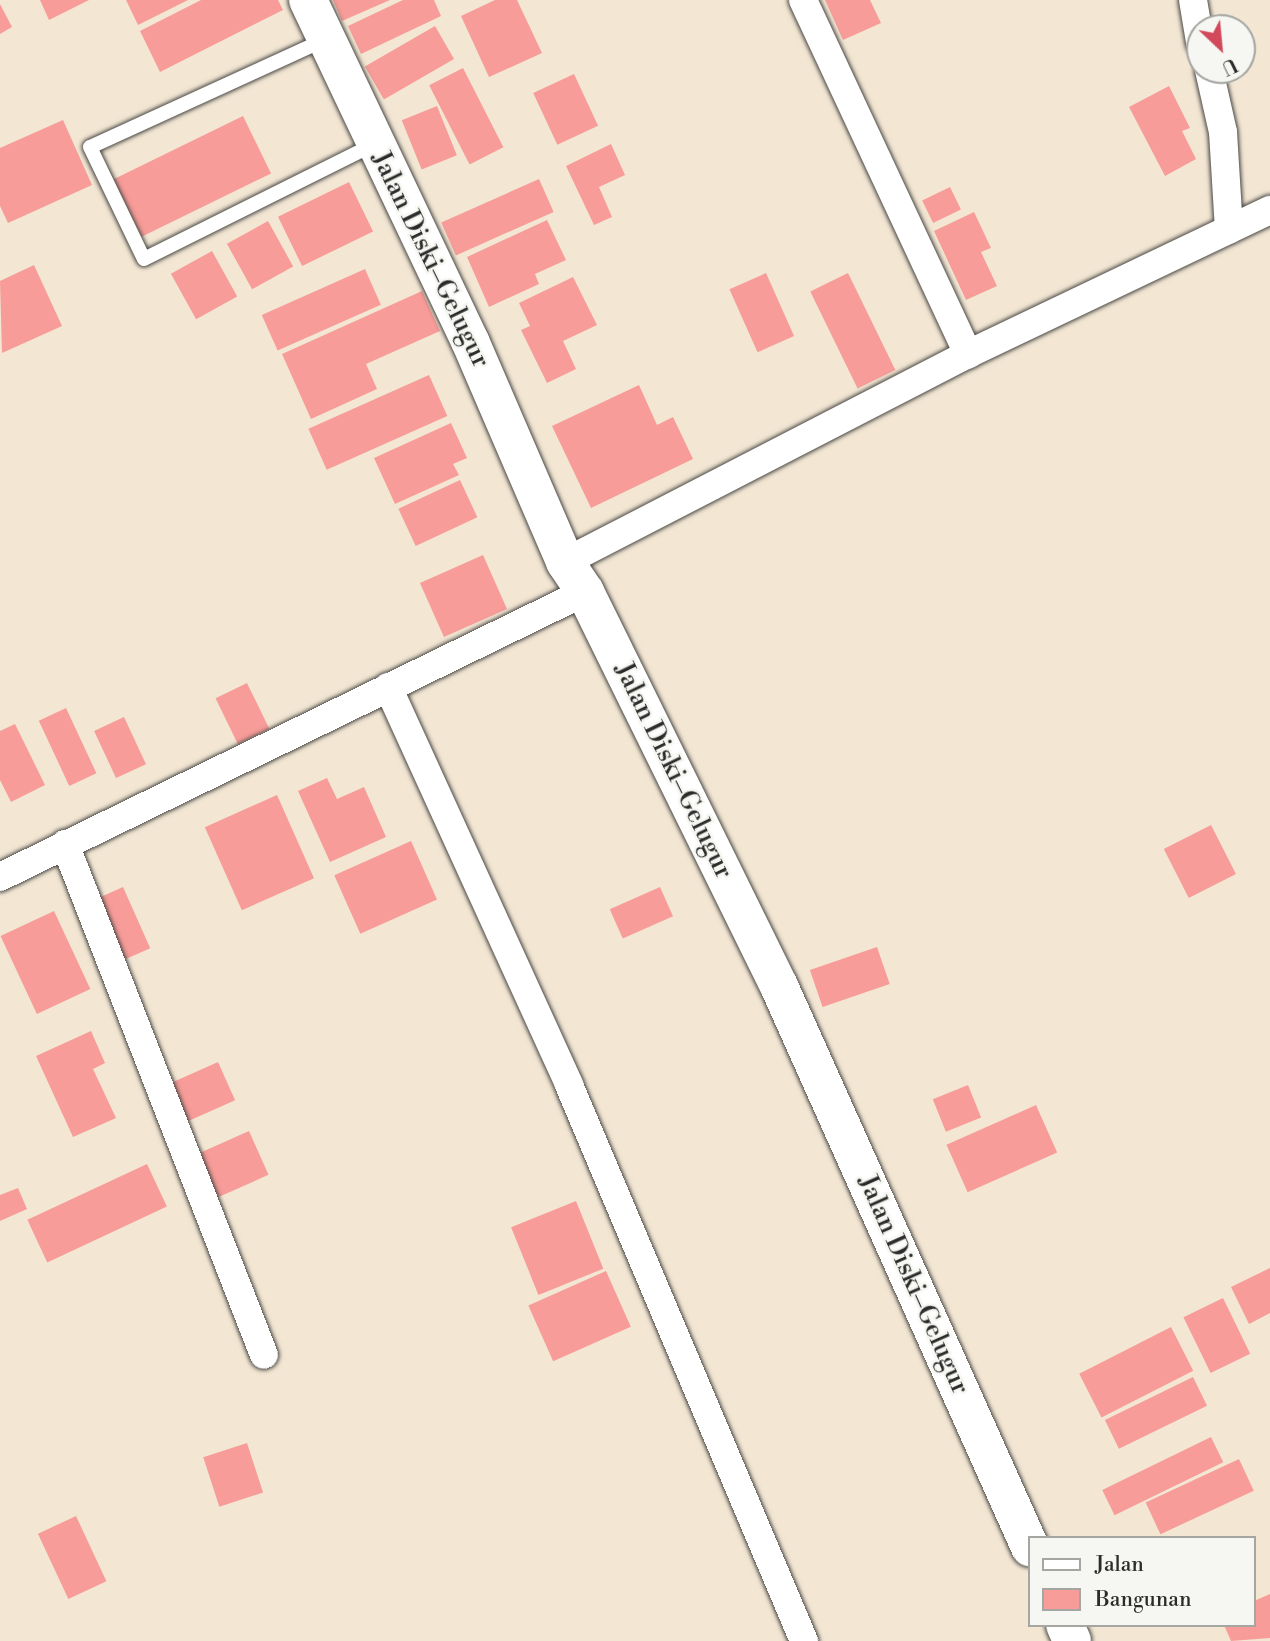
<!DOCTYPE html>
<meta charset="utf-8">
<style>
body{margin:0}
#map{position:relative;width:1270px;height:1641px;overflow:hidden;background:#f3e7d4;font-family:"Libre Bodoni",serif}
div>[style]{position:absolute}
.building>*{inset:0;background:#f79c99;transform-origin:0 0}
.roads{filter:drop-shadow(0 0 2px #494744) drop-shadow(0 0 2px #494744)}
.service>*{height:14px;margin:-7px;padding:0 7px;transform-origin:7px;border-radius:7px;background:#fff}
.minor>*{height:28px;margin:-14px;padding:0 14px;transform-origin:14px;border-radius:14px;background:#fff}
.secondary>*{height:38px;margin:-19px;padding:0 19px;transform-origin:19px;border-radius:19px;background:#fff}
span{translate:-50% -50%;white-space:nowrap;text-align:center;line-height:1.15;-webkit-text-stroke:5px #f6f6f2;paint-order:stroke}
.street-label{font-size:26px;color:#2b2b2b}
.legend{position:absolute;left:1028px;top:1536px;width:228px;height:91px;box-sizing:border-box;background:#f6f6f2;border:2px solid #a5a5a2;margin:0;padding:9px 12px;list-style:none;font-size:21px;color:#2b2b2b}
.legend li{display:flex;align-items:center;gap:14px;height:35px}
.legend b{width:35px;border:2px solid #a5a5a2}
.north{position:absolute;left:1186px;top:14px;width:70px;height:70px;box-sizing:border-box;background:#f6f6f2;border:2px solid #a5a5a2;border-radius:50%;rotate:154deg;font-size:19px;font-weight:700;line-height:28px;text-align:center;color:#2b2b2b}
.north::after{content:'';display:block;margin:auto;width:24px;height:32px;background:#d1495b;clip-path:polygon(50% 0,100% 100%,50% 72%,0 100%)}
</style>
<div id="map">
<div class="building">
<i style="clip-path:polygon(40px 0,89px 0,49px 20px)"></i>
<i style="clip-path:polygon(126px 0,188px 0,138px 25px)"></i>
<i style="clip-path:polygon(201px 0,278px 0,283px 10px,160px 72px,140px 31px)"></i>
<i style="clip-path:polygon(333px 0,390px 0,342px 21px)"></i>
<i style="clip-path:polygon(403px 0,434px 0,441px 16px,361px 54px,348px 26px)"></i>
<i style="clip-path:polygon(495px 0,517px 0,542px 53px,489px 77px,461px 16px)"></i>
<i style="clip-path:polygon(825px 0,870px 0,881px 23px,843px 40px)"></i>
<i style="clip-path:polygon(0 4px,12px 27px,0 34px)"></i>
<i style="left:435px;top:26px;width:38px;height:81px;rotate:60deg"></i>
<i style="left:463px;top:68px;width:89px;height:38px;rotate:63deg"></i>
<i style="left:574px;top:74px;width:57px;height:45px;rotate:65deg"></i>
<i style="clip-path:polygon(1169px 86px,1190px 128px,1182px 131px,1196px 159px,1165px 176px,1129px 107px)"></i>
<i style="left:437px;top:106px;width:53px;height:38px;rotate:68deg"></i>
<i style="left:243px;top:116px;width:64px;height:144px;rotate:64deg"></i>
<i style="clip-path:polygon(63px 120px,92px 185px,8px 223px,0 206px,0 148px)"></i>
<i style="clip-path:polygon(611px 144px,625px 175px,599px 187px,612px 217px,594px 225px,566px 166px)"></i>
<i style="left:539px;top:179px;width:36px;height:107px;rotate:66deg"></i>
<i style="left:349px;top:182px;width:55px;height:79px;rotate:64deg"></i>
<i style="left:950px;top:187px;width:25px;height:31px;rotate:64deg"></i>
<i style="clip-path:polygon(974px 212px,991px 248px,981px 252px,997px 286px,966px 300px,934px 231px)"></i>
<i style="clip-path:polygon(547px 220px,566px 260px,535px 274px,539px 284px,489px 307px,467px 257px)"></i>
<i style="left:268px;top:221px;width:52px;height:47px;rotate:61deg"></i>
<i style="left:212px;top:251px;width:52px;height:47px;rotate:61deg"></i>
<i style="clip-path:polygon(34px 265px,62px 326px,2px 353px,0 281px)"></i>
<i style="left:365px;top:269px;width:39px;height:113px;rotate:66deg"></i>
<i style="left:766px;top:273px;width:69px;height:40px;rotate:66deg"></i>
<i style="left:848px;top:273px;width:108px;height:42px;rotate:64deg"></i>
<i style="clip-path:polygon(573px 277px,597px 325px,563px 341px,576px 369px,547px 383px,521px 330px,530px 326px,519px 303px)"></i>
<i style="clip-path:polygon(422px 291px,440px 331px,366px 364px,377px 389px,311px 419px,282px 354px)"></i>
<i style="left:429px;top:375px;width:45px;height:132px;rotate:66deg"></i>
<i style="clip-path:polygon(639px 385px,657px 425px,673px 417px,693px 459px,591px 508px,552px 426px)"></i>
<i style="clip-path:polygon(451px 423px,467px 458px,453px 464px,459px 475px,395px 504px,374px 458px)"></i>
<i style="left:460px;top:480px;width:41px;height:68px;rotate:65deg"></i>
<i style="left:483px;top:555px;width:59px;height:69px;rotate:66deg"></i>
<i style="left:247px;top:683px;width:51px;height:35px;rotate:64deg"></i>
<i style="left:66px;top:708px;width:72px;height:30px;rotate:65deg"></i>
<i style="left:124px;top:717px;width:52px;height:33px;rotate:65deg"></i>
<i style="clip-path:polygon(15px 724px,45px 785px,11px 802px,0 780px,0 731px)"></i>
<i style="clip-path:polygon(327px 778px,337px 799px,364px 787px,386px 837px,330px 862px,298px 791px)"></i>
<i style="left:277px;top:795px;width:91px;height:79px;rotate:66deg"></i>
<i style="left:1211px;top:825px;width:55px;height:53px;rotate:63deg"></i>
<i style="left:411px;top:841px;width:64px;height:84px;rotate:66deg"></i>
<i style="left:123px;top:887px;width:67px;height:36px;rotate:66deg"></i>
<i style="left:660px;top:887px;width:32px;height:55px;rotate:66deg"></i>
<i style="left:54px;top:911px;width:86px;height:59px;rotate:65deg"></i>
<i style="left:877px;top:947px;width:39px;height:71px;rotate:71deg"></i>
<i style="clip-path:polygon(91px 1031px,105px 1063px,93px 1069px,116px 1118px,73px 1137px,36px 1056px)"></i>
<i style="left:218px;top:1062px;width:42px;height:62px;rotate:66deg"></i>
<i style="left:968px;top:1085px;width:35px;height:38px;rotate:68deg"></i>
<i style="left:1036px;top:1105px;width:52px;height:98px;rotate:66deg"></i>
<i style="left:249px;top:1131px;width:48px;height:59px;rotate:66deg"></i>
<i style="left:147px;top:1164px;width:47px;height:132px;rotate:65deg"></i>
<i style="clip-path:polygon(18px 1188px,27px 1209px,0 1221px,0 1195px)"></i>
<i style="left:576px;top:1201px;width:73px;height:70px;rotate:68deg"></i>
<i style="clip-path:polygon(1270px 1268px,1270px 1313px,1249px 1324px,1231px 1287px)"></i>
<i style="left:606px;top:1271px;width:61px;height:85px;rotate:66deg"></i>
<i style="left:1223px;top:1298px;width:62px;height:44px;rotate:64deg"></i>
<i style="left:1171px;top:1327px;width:49px;height:103px;rotate:63deg"></i>
<i style="left:1193px;top:1377px;width:32px;height:98px;rotate:64deg"></i>
<i style="left:1211px;top:1437px;width:28px;height:121px;rotate:64deg"></i>
<i style="left:247px;top:1443px;width:52px;height:46px;rotate:72deg"></i>
<i style="left:1239px;top:1459px;width:35px;height:103px;rotate:65deg"></i>
<i style="left:76px;top:1516px;width:72px;height:42px;rotate:65deg"></i>
<i style="clip-path:polygon(1270px 1594px,1270px 1638px,1231px 1641px,1224px 1625px,1254px 1625px,1254px 1601px)"></i>
</div>
<div class="roads">
<div class="service">
<i style="left:324px;top:40px;width:257px;rotate:155.4deg"></i>
<i style="left:90px;top:147px;width:124px;rotate:64.3deg"></i>
<i style="left:144px;top:259px;width:256px;rotate:-26.5deg"></i>
</div>
<div class="minor">
<i style="left:803px;top:0;width:391px;rotate:65deg"></i>
<i style="left:1193px;top:0;width:43px;rotate:80.5deg"></i>
<i style="left:1209px;top:70px;width:64px;rotate:77.3deg"></i>
<i style="left:1223px;top:132px;width:98px;rotate:86.5deg"></i>
<i style="left:565px;top:562px;width:454px;rotate:-27.3deg"></i>
<i style="left:968px;top:354px;width:335px;rotate:-25.5deg"></i>
<i style="left:388px;top:687px;width:437px;rotate:65.5deg"></i>
<i style="left:569px;top:1085px;width:604px;rotate:67.09deg"></i>
<i style="left:65px;top:844px;width:548px;rotate:68.72deg"></i>
<i style="left:0;top:877px;width:651px;rotate:-25.97deg"></i>
</div>
<div class="secondary">
<i style="left:308px;top:0;width:378px;rotate:64.6deg"></i>
<i style="left:470px;top:341px;width:241px;rotate:66.7deg"></i>
<i style="left:565px;top:562px;width:36px;rotate:56deg"></i>
<i style="left:585px;top:592px;width:439px;rotate:63.8deg"></i>
<i style="left:779px;top:986px;width:615px;rotate:65.9deg"></i>
<i style="left:1065px;top:1625px;width:17px;rotate:66deg"></i>
</div>
</div>
<div class="street-label">
<span style="left:430px;top:260px;rotate:64deg">Jalan Diski–Gelugur</span>
<span style="left:673px;top:771px;rotate:64deg">Jalan Diski–Gelugur</span>
<span style="left:913px;top:1285px;rotate:66deg">Jalan Diski–Gelugur</span>
</div>
<ul class="legend">
<li><b style="height:9px;background:#fff"></b>Jalan</li>
<li><b style="height:19px;background:#f79c99"></b>Bangunan</li>
</ul>
<div class="north">U</div>
</div>
